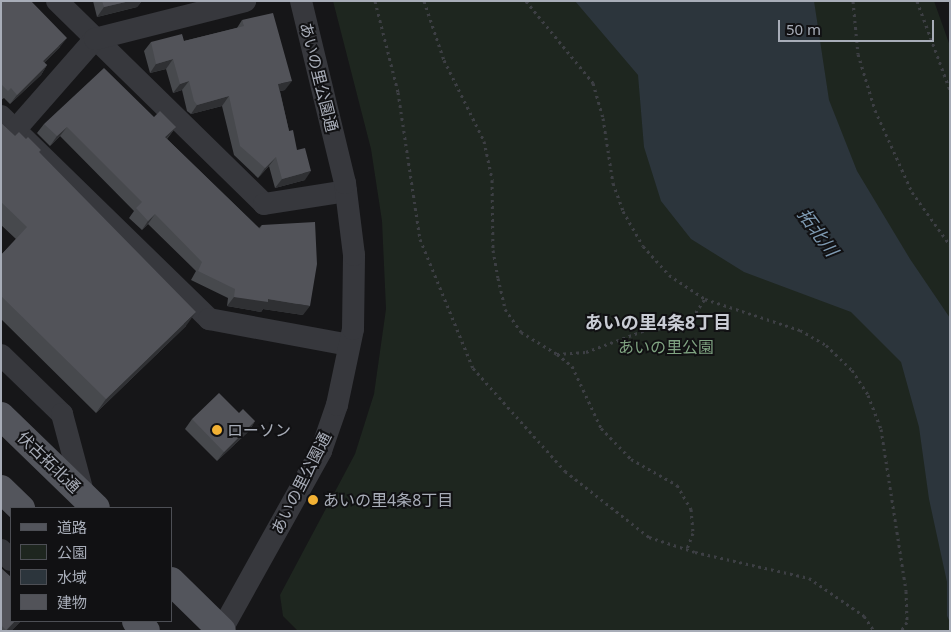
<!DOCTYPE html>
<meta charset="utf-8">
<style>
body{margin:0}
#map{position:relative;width:951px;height:632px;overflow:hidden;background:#161618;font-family:"Noto Sans","Noto Sans JP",sans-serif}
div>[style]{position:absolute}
.green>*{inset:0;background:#1e261f}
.water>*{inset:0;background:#2c353c}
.path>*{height:3px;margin-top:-1.5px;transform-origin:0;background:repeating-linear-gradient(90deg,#3d3f44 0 2.5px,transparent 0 6.5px)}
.minor>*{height:22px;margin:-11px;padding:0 11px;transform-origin:11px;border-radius:11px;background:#37383d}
.major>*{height:28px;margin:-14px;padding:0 14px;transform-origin:14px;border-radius:14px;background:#53555c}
.wall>*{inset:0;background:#47494d}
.shaded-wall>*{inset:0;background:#2f3033}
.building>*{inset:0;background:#525359}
.dots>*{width:14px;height:14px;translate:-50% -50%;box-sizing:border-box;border:2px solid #111113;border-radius:50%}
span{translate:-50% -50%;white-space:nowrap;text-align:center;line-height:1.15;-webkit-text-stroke:4px #111113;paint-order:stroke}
.street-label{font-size:16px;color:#a8adb8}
.park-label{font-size:16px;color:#7fa381}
.poi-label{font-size:16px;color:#a8adb8}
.left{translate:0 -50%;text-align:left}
.water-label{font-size:18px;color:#7f9bb3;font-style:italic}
.neighbourhood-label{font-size:18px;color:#c9ccd4;font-weight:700}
.frame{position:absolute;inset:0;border:2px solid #a8adb8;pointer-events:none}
.legend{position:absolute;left:10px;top:507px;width:162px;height:115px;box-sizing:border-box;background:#111113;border:1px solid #4d4f55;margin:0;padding:6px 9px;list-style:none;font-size:15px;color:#a8adb8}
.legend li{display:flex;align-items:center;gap:10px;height:25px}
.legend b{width:25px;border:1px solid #4d4f55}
.scale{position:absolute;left:778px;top:20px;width:156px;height:22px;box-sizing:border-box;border:2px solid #a8adb8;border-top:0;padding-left:6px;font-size:15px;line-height:18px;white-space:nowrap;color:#a8adb8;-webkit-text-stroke:4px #111113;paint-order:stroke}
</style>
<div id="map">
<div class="green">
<i style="clip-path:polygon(333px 1px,934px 1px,950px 46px,950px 631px,298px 631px,283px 616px,280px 595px,355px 454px,374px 394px,386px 309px,382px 221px,371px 149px)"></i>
</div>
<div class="water">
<i style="clip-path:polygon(575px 1px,814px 1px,829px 100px,857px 171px,910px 259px,950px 318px,950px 622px,947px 616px,947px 582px,929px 499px,919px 427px,901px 362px,851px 312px,744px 272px,691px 239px,661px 201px,644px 147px,638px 75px)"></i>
</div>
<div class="path">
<i style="left:375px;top:1px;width:94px;rotate:75.8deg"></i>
<i style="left:398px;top:92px;width:149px;rotate:81.5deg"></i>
<i style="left:420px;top:239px;width:139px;rotate:67.7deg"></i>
<i style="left:473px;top:368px;width:138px;rotate:48.2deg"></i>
<i style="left:565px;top:471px;width:107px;rotate:38.2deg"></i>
<i style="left:649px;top:537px;width:48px;rotate:18.1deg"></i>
<i style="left:695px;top:552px;width:117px;rotate:12.8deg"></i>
<i style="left:809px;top:578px;width:67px;rotate:34.6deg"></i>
<i style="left:864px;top:616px;width:18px;rotate:56deg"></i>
<i style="left:424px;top:1px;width:62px;rotate:71.3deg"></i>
<i style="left:444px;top:60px;width:90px;rotate:63.7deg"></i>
<i style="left:484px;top:141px;width:40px;rotate:78deg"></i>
<i style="left:492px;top:180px;width:70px;rotate:89.2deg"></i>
<i style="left:493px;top:250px;width:28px;rotate:80deg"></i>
<i style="left:498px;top:278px;width:32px;rotate:77deg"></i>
<i style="left:505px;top:309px;width:28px;rotate:55deg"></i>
<i style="left:521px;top:332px;width:42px;rotate:31.4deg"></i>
<i style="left:557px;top:354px;width:29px;rotate:-4deg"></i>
<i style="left:586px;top:352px;width:63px;rotate:-20.4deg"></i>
<i style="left:645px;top:330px;width:29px;rotate:-6deg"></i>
<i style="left:674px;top:327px;width:20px;rotate:-27deg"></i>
<i style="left:692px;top:318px;width:23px;rotate:-56deg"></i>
<i style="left:526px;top:1px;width:106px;rotate:50.7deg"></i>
<i style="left:593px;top:83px;width:36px;rotate:74deg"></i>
<i style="left:603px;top:118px;width:66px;rotate:81.3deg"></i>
<i style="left:613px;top:183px;width:30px;rotate:70deg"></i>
<i style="left:623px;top:211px;width:40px;rotate:60.3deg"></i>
<i style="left:643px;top:246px;width:39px;rotate:48deg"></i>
<i style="left:669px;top:275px;width:43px;rotate:33.7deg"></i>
<i style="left:705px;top:299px;width:100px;rotate:18.1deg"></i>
<i style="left:800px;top:330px;width:30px;rotate:30deg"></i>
<i style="left:826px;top:345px;width:36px;rotate:44deg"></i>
<i style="left:852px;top:370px;width:30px;rotate:57deg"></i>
<i style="left:868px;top:395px;width:36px;rotate:69deg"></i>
<i style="left:881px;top:429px;width:164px;rotate:81.2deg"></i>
<i style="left:906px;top:591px;width:31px;rotate:88deg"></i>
<i style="left:907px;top:622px;width:11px;rotate:124deg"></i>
<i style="left:853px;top:1px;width:53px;rotate:84.6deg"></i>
<i style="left:858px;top:54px;width:59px;rotate:73.1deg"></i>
<i style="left:875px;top:110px;width:90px;rotate:65.7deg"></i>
<i style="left:912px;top:192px;width:65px;rotate:54.4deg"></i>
<i style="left:917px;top:1px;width:95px;rotate:69.7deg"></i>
<i style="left:557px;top:354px;width:19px;rotate:39deg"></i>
<i style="left:572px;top:366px;width:68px;rotate:64.9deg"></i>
<i style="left:601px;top:428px;width:43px;rotate:45.9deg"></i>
<i style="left:631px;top:459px;width:53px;rotate:29.5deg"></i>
<i style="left:677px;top:485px;width:28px;rotate:60deg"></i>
<i style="left:691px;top:509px;width:24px;rotate:85deg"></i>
<i style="left:693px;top:533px;width:17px;rotate:111deg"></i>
</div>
<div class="minor">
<i style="left:57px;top:1px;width:290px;rotate:44.4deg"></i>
<i style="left:264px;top:204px;width:83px;rotate:-9deg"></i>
<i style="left:1px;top:116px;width:291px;rotate:44.3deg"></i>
<i style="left:209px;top:319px;width:142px;rotate:10.5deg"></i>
<i style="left:15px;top:130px;width:121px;rotate:-48.7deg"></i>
<i style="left:95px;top:39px;width:155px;rotate:-14.2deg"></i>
<i style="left:1px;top:355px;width:85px;rotate:44deg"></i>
<i style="left:62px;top:414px;width:85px;rotate:75deg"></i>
<i style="left:1px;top:550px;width:14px;rotate:45deg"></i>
<i style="left:221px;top:631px;width:206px;rotate:-60.9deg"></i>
<i style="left:321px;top:451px;width:49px;rotate:-70.8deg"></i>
<i style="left:337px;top:405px;width:78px;rotate:-78.1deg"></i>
<i style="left:353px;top:329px;width:74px;rotate:-89.2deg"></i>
<i style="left:354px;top:255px;width:73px;rotate:-97.1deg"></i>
<i style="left:345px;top:183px;width:187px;rotate:-103.6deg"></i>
</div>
<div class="major">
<i style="left:1px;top:416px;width:132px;rotate:44.1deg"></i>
<i style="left:1px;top:489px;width:28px;rotate:44deg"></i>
<i style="left:171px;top:581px;width:71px;rotate:44.4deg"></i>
<i style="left:136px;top:621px;width:14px;rotate:45deg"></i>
</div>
<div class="wall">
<i style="clip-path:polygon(1px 1px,60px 47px,44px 63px,47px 65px,41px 75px,10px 104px,4px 98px,1px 100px)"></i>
<i style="clip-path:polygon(93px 1px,142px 1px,137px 7px,97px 17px)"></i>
<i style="clip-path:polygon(242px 20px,285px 90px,280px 91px,289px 131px,305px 180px,275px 188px,269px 166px,258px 178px,234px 155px,222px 106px,191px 114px,187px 111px,182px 90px,173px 93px,166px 69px,150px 73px,144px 51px,151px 42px,184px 41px,237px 28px)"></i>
<i style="clip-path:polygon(154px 117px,176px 127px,167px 139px,259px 228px,262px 225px,303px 315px,263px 309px,261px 312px,227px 306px,228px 298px,191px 280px,196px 271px,148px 224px,142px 230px,129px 218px,134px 211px,60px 136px,50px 146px,37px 133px,44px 124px)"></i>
<i style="clip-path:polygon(1px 123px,15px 136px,39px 152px,186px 326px,96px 413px,1px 319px,1px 255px,16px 239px,1px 225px)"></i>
<i style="clip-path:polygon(192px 419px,255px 421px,249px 431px,217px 461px,185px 429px)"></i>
<i style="clip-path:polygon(1px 568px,21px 621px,11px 631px,1px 631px)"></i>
</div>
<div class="shaded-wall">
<i style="clip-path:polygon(130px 1px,142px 1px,137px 7px,97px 17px,104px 7px)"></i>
<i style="clip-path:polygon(67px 38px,60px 47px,36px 71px,43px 61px)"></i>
<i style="clip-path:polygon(173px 59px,166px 69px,150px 73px,156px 64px)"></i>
<i style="clip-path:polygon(47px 65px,41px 75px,10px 104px,17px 95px)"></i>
<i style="clip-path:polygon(189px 81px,182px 90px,173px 93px,180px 84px)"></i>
<i style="clip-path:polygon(292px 81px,285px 90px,271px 93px,278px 84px)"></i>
<i style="clip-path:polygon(229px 96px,222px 106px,191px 114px,197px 105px)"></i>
<i style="clip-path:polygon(67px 127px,60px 136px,50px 146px,57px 136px)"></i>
<i style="clip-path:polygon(176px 127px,169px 136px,159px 146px,165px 137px)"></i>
<i style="clip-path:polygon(276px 157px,269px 166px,258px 178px,265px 168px)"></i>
<i style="clip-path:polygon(311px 171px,305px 180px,275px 188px,282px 179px)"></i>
<i style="clip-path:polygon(155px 214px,148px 224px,142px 230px,148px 221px)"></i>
<i style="clip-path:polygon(234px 297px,268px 299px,310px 306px,303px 315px,263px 309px,261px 312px,227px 306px)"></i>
<i style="clip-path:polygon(196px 312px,186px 326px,96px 413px,106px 399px)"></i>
<i style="clip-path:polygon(255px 421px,249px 431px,217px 461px,224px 452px)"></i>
<i style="clip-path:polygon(15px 621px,21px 621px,11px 631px,6px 631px)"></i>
</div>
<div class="building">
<i style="clip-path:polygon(1px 1px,31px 1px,67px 38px,43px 61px,47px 65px,17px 95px,11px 88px,8px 91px,1px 84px)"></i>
<i style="clip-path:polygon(102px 1px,130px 1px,104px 7px)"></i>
<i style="clip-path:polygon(273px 13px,292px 81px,278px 84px,289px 131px,293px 130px,297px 150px,305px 148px,311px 171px,282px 179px,276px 157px,265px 168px,240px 146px,229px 96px,197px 105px,194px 101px,189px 81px,180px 84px,173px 59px,156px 64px,151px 42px,182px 34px,184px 41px,244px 26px,242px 20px)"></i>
<i style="clip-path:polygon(104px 68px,154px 117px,160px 111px,176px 127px,165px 137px,260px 229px,262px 225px,315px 222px,317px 264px,310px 306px,268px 299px,268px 302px,234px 297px,235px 289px,198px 271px,202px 262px,155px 214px,148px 221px,136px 208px,142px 202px,67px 127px,57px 136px,44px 124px)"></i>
<i style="clip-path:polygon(1px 123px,15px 136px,19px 132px,26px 139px,28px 137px,41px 150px,39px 152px,196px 312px,106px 399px,1px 296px,1px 255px,27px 227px,1px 202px)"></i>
<i style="clip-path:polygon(219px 393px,239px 413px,243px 409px,255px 421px,224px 452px,192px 419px)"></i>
<i style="clip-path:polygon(1px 568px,11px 577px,11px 621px,15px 621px,6px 630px,1px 625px)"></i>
</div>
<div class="dots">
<i style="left:217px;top:430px;background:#f2b134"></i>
<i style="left:313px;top:500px;background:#f2b134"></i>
</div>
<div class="street-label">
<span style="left:319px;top:77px;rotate:76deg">あいの里公園通</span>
<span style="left:49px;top:462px;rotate:44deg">伏古拓北通</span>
<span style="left:301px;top:483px;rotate:-63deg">あいの里公園通</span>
</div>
<div class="park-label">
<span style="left:666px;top:347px">あいの里公園</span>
</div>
<div class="poi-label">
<span class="left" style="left:227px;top:430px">ローソン</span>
<span class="left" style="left:323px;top:500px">あいの里4条8丁目</span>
</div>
<div class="water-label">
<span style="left:818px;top:232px;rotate:54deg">拓北川</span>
</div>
<div class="neighbourhood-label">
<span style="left:658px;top:322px">あいの里4条8丁目</span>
</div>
<div class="frame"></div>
<ul class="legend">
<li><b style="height:6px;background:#53555c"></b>道路</li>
<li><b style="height:14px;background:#1e261f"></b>公園</li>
<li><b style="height:14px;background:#2c353c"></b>水域</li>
<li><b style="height:14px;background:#525359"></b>建物</li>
</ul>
<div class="scale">50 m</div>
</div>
